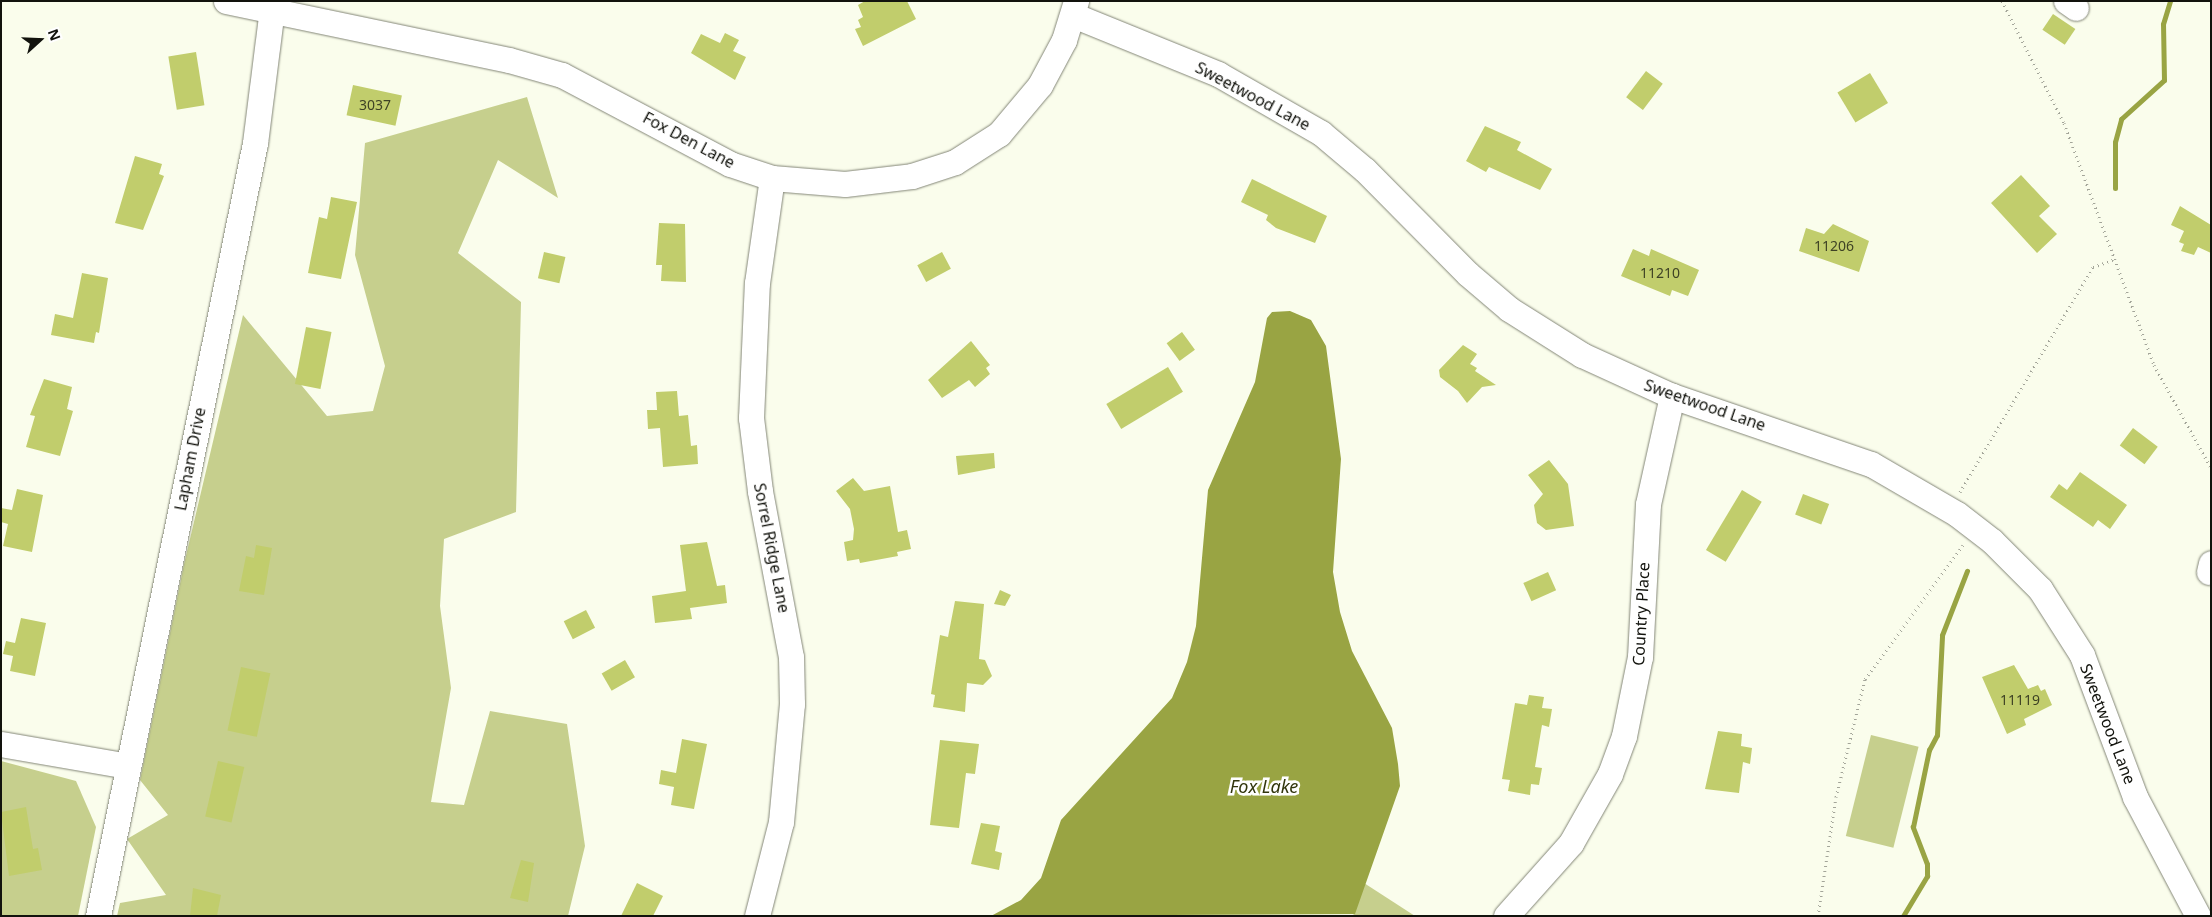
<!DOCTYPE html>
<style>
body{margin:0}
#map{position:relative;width:2212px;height:917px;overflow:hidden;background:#fafdec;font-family:"Noto Sans",sans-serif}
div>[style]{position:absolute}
.green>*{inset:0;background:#c6cf8d;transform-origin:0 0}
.water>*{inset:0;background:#99a443}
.stream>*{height:5px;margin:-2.5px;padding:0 2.5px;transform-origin:2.5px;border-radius:2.5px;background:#99a443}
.building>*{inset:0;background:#c1cd6c;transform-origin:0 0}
.path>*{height:3px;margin-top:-1.5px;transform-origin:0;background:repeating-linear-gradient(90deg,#a3a599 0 1px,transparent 0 5px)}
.roads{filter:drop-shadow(0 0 1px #838677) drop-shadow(0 0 1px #838677)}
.minor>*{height:25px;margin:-12.5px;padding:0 12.5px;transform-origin:12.5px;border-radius:12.5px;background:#fff}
span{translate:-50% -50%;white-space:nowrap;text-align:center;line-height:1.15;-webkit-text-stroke:5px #fff;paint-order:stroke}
.number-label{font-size:14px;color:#3e4225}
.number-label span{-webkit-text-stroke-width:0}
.street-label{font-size:16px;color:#12130d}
.water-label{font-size:18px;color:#32360d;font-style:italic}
.frame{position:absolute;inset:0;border:2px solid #12130d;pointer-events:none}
.north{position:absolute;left:15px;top:15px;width:50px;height:50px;-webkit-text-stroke:4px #fff;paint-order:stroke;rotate:70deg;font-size:14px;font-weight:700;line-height:20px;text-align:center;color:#12130d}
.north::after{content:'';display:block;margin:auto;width:18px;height:22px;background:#12130d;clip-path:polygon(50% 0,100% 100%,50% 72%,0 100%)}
</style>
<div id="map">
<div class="green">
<i style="clip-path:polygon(527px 97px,558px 198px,498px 160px,458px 253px,521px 302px,516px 512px,444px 539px,440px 606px,451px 688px,431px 802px,464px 805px,490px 711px,567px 724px,585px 846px,568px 916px,117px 916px,120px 903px,166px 895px,127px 839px,168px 815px,140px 780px,184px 564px,243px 315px,327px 416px,373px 411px,385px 366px,355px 255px,365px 143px)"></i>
<i style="left:1871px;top:735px;width:49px;height:104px;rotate:14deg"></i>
<i style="clip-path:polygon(1px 761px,76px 781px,96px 827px,78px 916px,1px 916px)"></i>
<i style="clip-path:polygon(1364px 883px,1415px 916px,1353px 916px)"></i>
</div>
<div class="water">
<i style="clip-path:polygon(1290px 311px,1311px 320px,1326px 346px,1341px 459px,1333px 572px,1340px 612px,1352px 651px,1392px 728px,1398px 764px,1400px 786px,1355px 914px,991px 916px,1021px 900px,1041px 878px,1061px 820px,1172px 698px,1187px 662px,1196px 626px,1208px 490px,1255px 382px,1267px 318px,1272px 312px)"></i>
</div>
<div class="stream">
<i style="left:2115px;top:188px;width:46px;rotate:-90deg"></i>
<i style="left:2115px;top:142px;width:24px;rotate:-75deg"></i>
<i style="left:2121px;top:119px;width:58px;rotate:-42.2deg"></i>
<i style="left:2164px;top:80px;width:56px;rotate:-91deg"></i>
<i style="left:2163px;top:24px;width:24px;rotate:-73deg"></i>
<i style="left:1903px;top:916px;width:47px;rotate:-59deg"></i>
<i style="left:1927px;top:876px;width:12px;rotate:-90deg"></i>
<i style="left:1927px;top:864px;width:40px;rotate:-111deg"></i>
<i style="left:1913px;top:827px;width:79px;rotate:-78.3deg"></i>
<i style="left:1929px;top:750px;width:17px;rotate:-62deg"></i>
<i style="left:1937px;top:735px;width:100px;rotate:-87.1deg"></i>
<i style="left:1942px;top:635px;width:69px;rotate:-68.7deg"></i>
</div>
<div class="building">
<i style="clip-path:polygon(865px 1px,907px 1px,916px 19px,863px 46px,855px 29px,861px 27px,858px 20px,863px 17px,858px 5px)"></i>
<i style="left:2053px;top:14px;width:27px;height:19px;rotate:34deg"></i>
<i style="clip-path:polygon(725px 33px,739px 40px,733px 51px,746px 57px,735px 80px,691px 53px,701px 34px,720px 43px)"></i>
<i style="left:196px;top:52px;width:54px;height:28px;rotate:81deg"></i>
<i style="left:1646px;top:71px;width:21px;height:33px;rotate:37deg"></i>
<i style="left:1870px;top:73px;width:35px;height:38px;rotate:59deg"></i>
<i style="left:353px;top:85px;width:50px;height:31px;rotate:12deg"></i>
<i style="clip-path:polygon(1485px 126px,1521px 142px,1517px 150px,1552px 169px,1540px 190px,1489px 167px,1486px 172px,1466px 161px)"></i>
<i style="clip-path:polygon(135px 156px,162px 164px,159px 174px,164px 176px,143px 230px,115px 223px)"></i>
<i style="clip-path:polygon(2021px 175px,2050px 206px,2039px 216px,2057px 234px,2037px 253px,1991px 203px)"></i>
<i style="clip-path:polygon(1252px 179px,1327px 216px,1315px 243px,1276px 228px,1266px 220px,1268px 215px,1241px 202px)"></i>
<i style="clip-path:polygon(331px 197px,357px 202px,341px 279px,308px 273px,319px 217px,327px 219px)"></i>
<i style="clip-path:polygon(2180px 206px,2211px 225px,2211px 253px,2198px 247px,2194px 255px,2181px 251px,2184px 244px,2179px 242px,2184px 231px,2171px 225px)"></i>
<i style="clip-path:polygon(659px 223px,685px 224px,686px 282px,661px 281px,662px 265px,656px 265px)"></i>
<i style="clip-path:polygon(1833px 224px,1869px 241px,1859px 272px,1799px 251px,1806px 228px,1824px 234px)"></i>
<i style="clip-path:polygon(1633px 249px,1649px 256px,1651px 249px,1699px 270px,1688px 296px,1672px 290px,1670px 296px,1621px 276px)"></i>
<i style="left:544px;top:252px;width:22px;height:27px;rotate:13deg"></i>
<i style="left:942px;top:252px;width:19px;height:28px;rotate:62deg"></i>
<i style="clip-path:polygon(82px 273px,108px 278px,99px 333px,96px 332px,94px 343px,51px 335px,55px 314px,73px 318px)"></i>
<i style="left:306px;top:327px;width:26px;height:58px;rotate:11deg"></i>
<i style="left:1182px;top:332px;width:22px;height:19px;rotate:54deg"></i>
<i style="clip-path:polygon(971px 341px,990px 365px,986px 368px,990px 374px,975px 387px,969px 380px,942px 398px,928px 380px)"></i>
<i style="clip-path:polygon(1463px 345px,1477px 354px,1470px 364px,1477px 368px,1475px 371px,1496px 385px,1482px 387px,1467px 403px,1458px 391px,1440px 377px,1439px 370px)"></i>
<i style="left:1168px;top:367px;width:29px;height:72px;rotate:59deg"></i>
<i style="clip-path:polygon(44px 379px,72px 387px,67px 409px,73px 411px,60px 456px,26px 447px,35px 416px,30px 415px)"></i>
<i style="clip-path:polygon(677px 391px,679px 416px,688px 415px,691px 446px,697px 445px,698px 464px,663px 467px,660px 428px,648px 429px,647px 410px,657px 410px,656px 392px)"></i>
<i style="left:2133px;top:428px;width:31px;height:22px;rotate:37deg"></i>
<i style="clip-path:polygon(994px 453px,995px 468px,958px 475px,956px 456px)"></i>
<i style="clip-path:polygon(1549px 460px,1568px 484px,1574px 526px,1546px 530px,1537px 523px,1534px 505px,1543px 494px,1528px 475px)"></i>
<i style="clip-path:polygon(2080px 472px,2127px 505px,2110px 529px,2098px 520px,2093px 527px,2050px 497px,2059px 484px,2067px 490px)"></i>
<i style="clip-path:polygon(853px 478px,864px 491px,890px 486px,898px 532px,907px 530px,911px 549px,897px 552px,898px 556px,860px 563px,859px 559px,847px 561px,844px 542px,853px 540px,854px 529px,850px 509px,836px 491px)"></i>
<i style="clip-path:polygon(17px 489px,43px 495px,32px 552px,3px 546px,8px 524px,1px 522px,1px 508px,12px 510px)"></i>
<i style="left:1742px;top:490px;width:23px;height:70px;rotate:31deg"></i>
<i style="left:1803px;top:494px;width:28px;height:22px;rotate:21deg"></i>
<i style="clip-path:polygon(707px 542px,717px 586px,725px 585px,727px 603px,690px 608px,692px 619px,655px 623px,652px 596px,686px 591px,680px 545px)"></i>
<i style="clip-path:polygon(256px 545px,272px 548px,264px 595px,239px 591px,246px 556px,254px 558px)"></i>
<i style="left:1548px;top:572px;width:20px;height:27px;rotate:66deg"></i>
<i style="clip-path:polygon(1000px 590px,1011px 595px,1005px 606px,994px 604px)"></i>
<i style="clip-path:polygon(955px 601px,984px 604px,979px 659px,985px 660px,992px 676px,983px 685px,967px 683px,965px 712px,933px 707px,935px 695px,931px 694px,940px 635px,948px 637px)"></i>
<i style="left:586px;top:610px;width:20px;height:25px;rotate:63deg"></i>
<i style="clip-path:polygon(21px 618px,46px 623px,35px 676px,10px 671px,13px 656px,3px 654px,6px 641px,15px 643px)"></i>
<i style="left:625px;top:660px;width:20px;height:27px;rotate:60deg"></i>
<i style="clip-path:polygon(2014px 665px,2028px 689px,2038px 685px,2041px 691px,2045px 689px,2052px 705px,2024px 719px,2026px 725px,2007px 734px,1982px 677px)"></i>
<i style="left:241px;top:667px;width:30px;height:65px;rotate:12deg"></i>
<i style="clip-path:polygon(1529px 695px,1544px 697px,1542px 708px,1552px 709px,1549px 727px,1542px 725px,1535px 767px,1542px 768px,1539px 785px,1531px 784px,1530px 795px,1508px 791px,1510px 780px,1502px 779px,1515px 703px,1527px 705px)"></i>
<i style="clip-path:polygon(1718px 731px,1742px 734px,1741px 746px,1752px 748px,1750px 764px,1743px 762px,1739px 793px,1705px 789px)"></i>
<i style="clip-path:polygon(682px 739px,707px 744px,694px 809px,671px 805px,674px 787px,659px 784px,661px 770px,676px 773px)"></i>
<i style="clip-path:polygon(940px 740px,979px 744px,975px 774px,966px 773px,959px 828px,930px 825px)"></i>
<i style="left:218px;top:761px;width:27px;height:57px;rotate:13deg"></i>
<i style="clip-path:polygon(26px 807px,33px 849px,38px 848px,42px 870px,9px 876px,1px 812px)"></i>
<i style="clip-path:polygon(981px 823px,1000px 826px,995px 851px,1002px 853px,999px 870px,971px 864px)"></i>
<i style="clip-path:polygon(521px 860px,534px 863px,528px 902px,510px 898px)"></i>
<i style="clip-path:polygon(637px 883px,663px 896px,653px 916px,621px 916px)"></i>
<i style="clip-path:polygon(193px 888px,221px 895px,217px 916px,190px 916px)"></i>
</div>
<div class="path">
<i style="left:2002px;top:1px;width:137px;rotate:63.1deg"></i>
<i style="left:2064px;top:123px;width:258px;rotate:69.6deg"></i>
<i style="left:2154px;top:365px;width:118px;rotate:61deg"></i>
<i style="left:1960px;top:492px;width:261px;rotate:-59.4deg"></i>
<i style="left:2093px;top:267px;width:23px;rotate:-20deg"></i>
<i style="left:1818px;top:916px;width:120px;rotate:-81.4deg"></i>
<i style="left:1836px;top:797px;width:122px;rotate:-76.2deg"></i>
<i style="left:1865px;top:679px;width:166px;rotate:-53.8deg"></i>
</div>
<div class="roads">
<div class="minor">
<i style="left:226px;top:1px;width:289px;rotate:11.8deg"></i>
<i style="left:509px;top:60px;width:55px;rotate:15.8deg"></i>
<i style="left:562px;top:75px;width:190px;rotate:27.9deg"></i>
<i style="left:730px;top:164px;width:44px;rotate:18.4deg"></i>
<i style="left:772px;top:178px;width:73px;rotate:4.7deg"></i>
<i style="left:845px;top:184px;width:67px;rotate:-6.8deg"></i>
<i style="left:912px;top:176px;width:45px;rotate:-18deg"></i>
<i style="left:955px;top:162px;width:52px;rotate:-32.5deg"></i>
<i style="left:999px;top:134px;width:64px;rotate:-50.1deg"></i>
<i style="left:1040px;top:85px;width:51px;rotate:-61.9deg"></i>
<i style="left:1064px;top:40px;width:41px;rotate:-72.9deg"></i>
<i style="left:2066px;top:1px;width:12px;rotate:35deg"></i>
<i style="left:1073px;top:15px;width:157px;rotate:22.1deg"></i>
<i style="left:1218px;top:74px;width:119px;rotate:29.8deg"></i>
<i style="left:1321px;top:133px;width:57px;rotate:40.1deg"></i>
<i style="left:1365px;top:170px;width:146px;rotate:45.3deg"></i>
<i style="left:1468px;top:274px;width:54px;rotate:40.5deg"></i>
<i style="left:1509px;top:309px;width:86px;rotate:32.2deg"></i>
<i style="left:1582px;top:355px;width:99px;rotate:24.5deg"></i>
<i style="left:1672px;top:396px;width:210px;rotate:18.9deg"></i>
<i style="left:1871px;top:464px;width:99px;rotate:30.2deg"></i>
<i style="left:1957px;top:514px;width:44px;rotate:37.6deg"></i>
<i style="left:1992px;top:541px;width:68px;rotate:45deg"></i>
<i style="left:2040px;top:589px;width:78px;rotate:57.5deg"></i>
<i style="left:2082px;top:655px;width:152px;rotate:69.5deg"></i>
<i style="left:2135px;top:797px;width:135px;rotate:62.1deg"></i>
<i style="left:2209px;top:572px;width:9px;rotate:-77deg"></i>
<i style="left:1px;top:744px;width:129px;rotate:9.8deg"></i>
<i style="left:98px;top:916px;width:789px;rotate:-78.52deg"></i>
<i style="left:255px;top:143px;width:143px;rotate:-82.8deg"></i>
<i style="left:757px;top:916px;width:97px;rotate:-75.7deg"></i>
<i style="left:781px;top:822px;width:119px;rotate:-84.7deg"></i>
<i style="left:792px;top:704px;width:47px;rotate:-91.2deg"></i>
<i style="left:791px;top:657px;width:169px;rotate:-100.6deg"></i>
<i style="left:760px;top:491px;width:74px;rotate:-97deg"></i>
<i style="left:751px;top:418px;width:135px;rotate:-87.5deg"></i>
<i style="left:757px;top:283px;width:106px;rotate:-81.9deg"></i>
<i style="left:1506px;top:916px;width:98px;rotate:-48.3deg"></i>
<i style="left:1571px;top:843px;width:79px;rotate:-60.5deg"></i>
<i style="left:1610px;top:774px;width:40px;rotate:-69.8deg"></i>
<i style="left:1624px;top:736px;width:81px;rotate:-78.6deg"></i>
<i style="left:1640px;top:657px;width:153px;rotate:-87deg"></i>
<i style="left:1648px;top:504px;width:111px;rotate:-77.5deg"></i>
</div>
</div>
<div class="number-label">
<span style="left:375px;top:105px">3037</span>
<span style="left:1834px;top:246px">11206</span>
<span style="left:1660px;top:273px">11210</span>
<span style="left:2020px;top:700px">11119</span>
</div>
<div class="street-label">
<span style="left:1253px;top:96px;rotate:28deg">Sweetwood Lane</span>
<span style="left:689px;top:140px;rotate:28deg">Fox Den Lane</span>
<span style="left:1705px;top:405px;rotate:19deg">Sweetwood Lane</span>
<span style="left:190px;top:459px;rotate:-79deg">Lapham Drive</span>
<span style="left:772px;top:548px;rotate:79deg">Sorrel Ridge Lane</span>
<span style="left:1641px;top:614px;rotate:-87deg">Country Place</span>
<span style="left:2108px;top:724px;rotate:69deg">Sweetwood Lane</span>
</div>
<div class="water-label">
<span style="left:1264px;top:786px">Fox Lake</span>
</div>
<div class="frame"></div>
<div class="north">N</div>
</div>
